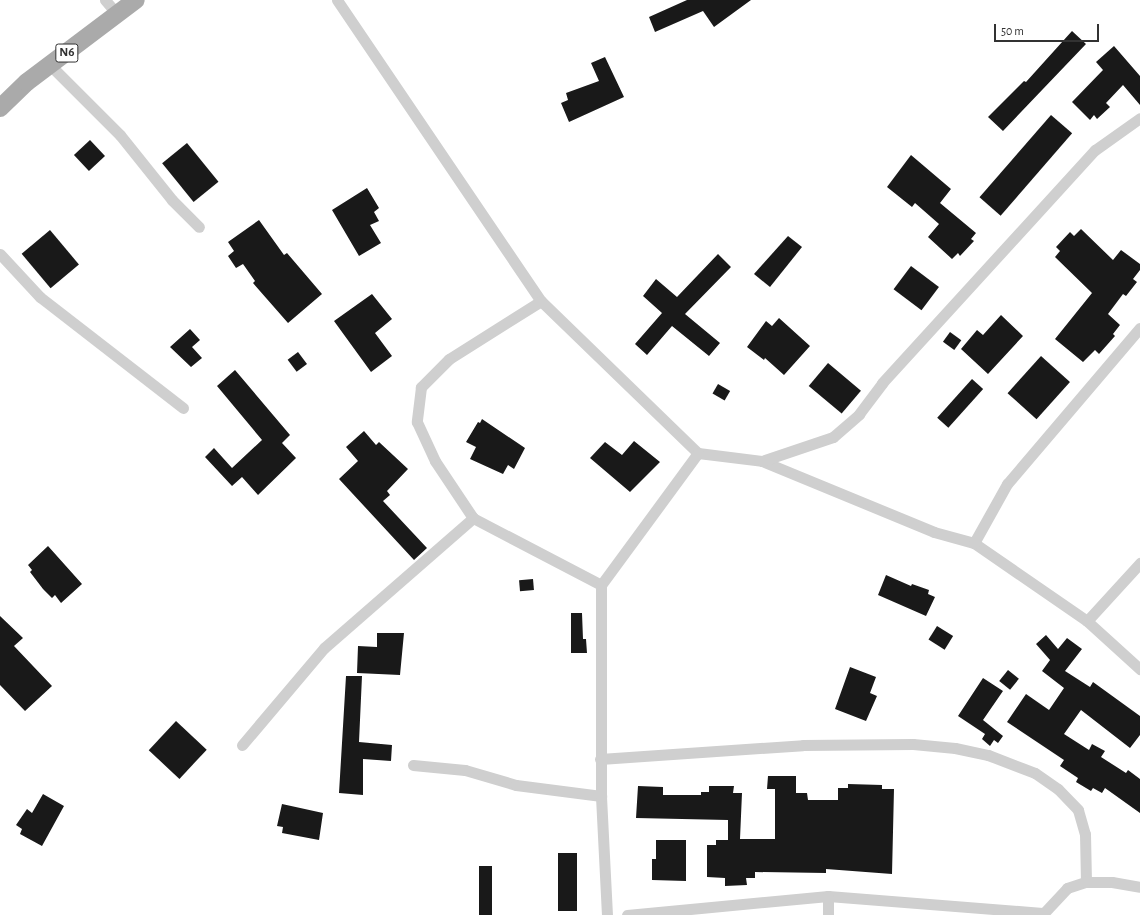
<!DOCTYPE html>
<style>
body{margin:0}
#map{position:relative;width:1140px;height:915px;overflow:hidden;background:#fff;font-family:"Alegreya Sans",sans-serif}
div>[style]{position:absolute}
.building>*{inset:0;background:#191919;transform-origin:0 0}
.street>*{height:11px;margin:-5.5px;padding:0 5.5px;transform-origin:5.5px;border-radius:5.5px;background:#cfcfcf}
.primary>*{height:18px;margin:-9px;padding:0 9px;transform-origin:9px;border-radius:9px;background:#aaa}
span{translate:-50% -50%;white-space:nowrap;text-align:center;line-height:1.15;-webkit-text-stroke:4px #fff;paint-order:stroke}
.shield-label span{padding:1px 3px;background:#fff;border:1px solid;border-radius:3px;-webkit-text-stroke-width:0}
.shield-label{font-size:13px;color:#323232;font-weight:700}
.scale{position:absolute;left:994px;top:24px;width:105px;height:18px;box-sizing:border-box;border:2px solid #323232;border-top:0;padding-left:5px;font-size:12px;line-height:14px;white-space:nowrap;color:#323232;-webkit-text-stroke:3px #fff;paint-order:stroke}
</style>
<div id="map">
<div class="building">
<i style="clip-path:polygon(687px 0,751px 0,714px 27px,703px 11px,655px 32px,649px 17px)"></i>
<i style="clip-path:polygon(1072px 31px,1086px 44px,1003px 131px,988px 117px,1024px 81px,1026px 82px)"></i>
<i style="clip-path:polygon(1114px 46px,1140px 76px,1140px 105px,1123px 85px,1106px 103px,1110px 107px,1097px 119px,1094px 115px,1090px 120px,1072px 102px,1103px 70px,1096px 62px)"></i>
<i style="clip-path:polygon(605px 57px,624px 97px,569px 122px,561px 103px,568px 100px,566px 93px,599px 81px,591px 63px)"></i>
<i style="left:1051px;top:115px;width:28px;height:109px;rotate:41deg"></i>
<i style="left:90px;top:140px;width:22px;height:22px;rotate:47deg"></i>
<i style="left:187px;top:143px;width:50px;height:32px;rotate:51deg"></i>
<i style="clip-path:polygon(911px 155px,951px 189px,940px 203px,976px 233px,971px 239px,974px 241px,960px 256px,958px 253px,952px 259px,928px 237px,939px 224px,915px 203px,912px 207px,887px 187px)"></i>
<i style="clip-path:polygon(367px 188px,379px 208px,374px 212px,379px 221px,370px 225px,381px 243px,359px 256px,332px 210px)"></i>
<i style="clip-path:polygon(259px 220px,284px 255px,287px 253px,322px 294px,288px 323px,253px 283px,255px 281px,243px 264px,236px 268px,228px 256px,234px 251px,228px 242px)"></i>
<i style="clip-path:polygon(1081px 229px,1113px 260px,1121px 250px,1140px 264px,1140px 270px,1133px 279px,1137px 282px,1126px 296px,1123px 294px,1108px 314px,1120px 325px,1113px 334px,1115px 336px,1099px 354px,1095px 350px,1083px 362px,1055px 339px,1092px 293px,1055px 257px,1060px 251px,1056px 247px,1070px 232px,1074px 236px)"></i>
<i style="left:50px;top:230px;width:45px;height:37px;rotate:50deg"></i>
<i style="clip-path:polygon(788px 236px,802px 247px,770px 287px,754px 274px)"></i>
<i style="clip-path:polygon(718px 254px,731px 267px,685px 314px,720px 343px,709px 356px,672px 326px,647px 355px,635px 344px,662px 313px,643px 296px,656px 279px,677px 297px)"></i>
<i style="left:911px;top:266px;width:35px;height:29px;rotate:37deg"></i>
<i style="clip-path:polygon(372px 294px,392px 319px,375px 333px,392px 356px,371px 372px,334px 321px)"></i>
<i style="clip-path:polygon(1001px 315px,1023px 336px,988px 374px,961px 349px,977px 330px,983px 335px)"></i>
<i style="clip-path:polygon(779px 318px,810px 346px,784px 375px,765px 358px,764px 360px,747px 347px,766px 321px,772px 326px)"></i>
<i style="clip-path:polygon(190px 329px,200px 340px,192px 347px,202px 358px,191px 367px,170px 347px)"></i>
<i style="left:950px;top:332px;width:14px;height:12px;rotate:36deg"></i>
<i style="left:298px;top:352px;width:15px;height:13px;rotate:53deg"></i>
<i style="left:1041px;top:356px;width:39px;height:50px;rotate:42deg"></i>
<i style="left:828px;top:363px;width:43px;height:30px;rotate:40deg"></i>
<i style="clip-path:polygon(235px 370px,290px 435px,282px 443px,296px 458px,258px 495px,242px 477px,232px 486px,205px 457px,214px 448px,232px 468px,262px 440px,217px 386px)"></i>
<i style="left:972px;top:379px;width:15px;height:52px;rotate:42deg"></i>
<i style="left:718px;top:384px;width:14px;height:11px;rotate:30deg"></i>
<i style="clip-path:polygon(482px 419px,525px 448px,514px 469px,508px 465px,503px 474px,470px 459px,476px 447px,466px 442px,478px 422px,480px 423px)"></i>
<i style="clip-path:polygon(364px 431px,376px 445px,379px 442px,408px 469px,387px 491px,390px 495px,383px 501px,427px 548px,414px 560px,339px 479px,358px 461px,346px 447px)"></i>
<i style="clip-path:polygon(634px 441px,660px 462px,630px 492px,590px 458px,605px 442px,622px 455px)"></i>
<i style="clip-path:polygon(48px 546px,82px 584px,61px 603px,55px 595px,52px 598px,43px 589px,30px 572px,32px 570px,28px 565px)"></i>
<i style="clip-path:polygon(886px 575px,911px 586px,912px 584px,929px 590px,928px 594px,935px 597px,926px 616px,878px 595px)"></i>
<i style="left:533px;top:579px;width:11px;height:14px;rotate:85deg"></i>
<i style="clip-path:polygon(571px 613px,582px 613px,583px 639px,586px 639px,587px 653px,571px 653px)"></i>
<i style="clip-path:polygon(0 616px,23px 638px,14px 646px,52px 686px,25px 711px,0 685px)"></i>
<i style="left:937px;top:626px;width:19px;height:16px;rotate:32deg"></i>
<i style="clip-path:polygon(377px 633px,404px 633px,400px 675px,357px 673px,358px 646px,377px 647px)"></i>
<i style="clip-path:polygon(1046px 635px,1058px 649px,1067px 638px,1082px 649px,1065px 671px,1090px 687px,1093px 682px,1140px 716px,1140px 735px,1130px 748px,1081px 710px,1064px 734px,1089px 750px,1092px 744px,1105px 751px,1101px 757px,1126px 773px,1128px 770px,1140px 779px,1140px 813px,1105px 788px,1102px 793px,1093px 788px,1091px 791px,1076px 782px,1078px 778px,1060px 766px,1064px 760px,1007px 722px,1026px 694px,1049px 710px,1064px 688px,1042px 671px,1050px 660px,1036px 644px)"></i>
<i style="clip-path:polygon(850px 667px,876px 677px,870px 693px,877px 696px,866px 721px,835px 709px)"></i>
<i style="left:1008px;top:670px;width:14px;height:14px;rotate:39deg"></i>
<i style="clip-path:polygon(346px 676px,362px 676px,359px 742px,392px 745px,391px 761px,363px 759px,363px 795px,339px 793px)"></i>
<i style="clip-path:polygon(983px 678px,1003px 691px,983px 720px,1003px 736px,998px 743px,994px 740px,990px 746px,982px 739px,985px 734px,958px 716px)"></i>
<i style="left:176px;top:721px;width:42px;height:40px;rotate:43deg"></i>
<i style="clip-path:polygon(768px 776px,796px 776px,796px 793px,807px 793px,808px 800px,838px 800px,838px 788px,848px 788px,848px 784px,882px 785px,882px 789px,894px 789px,892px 874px,826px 869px,826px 873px,755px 872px,755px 878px,746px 878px,747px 885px,725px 886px,725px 878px,707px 877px,707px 845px,716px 845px,716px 840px,728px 840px,728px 820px,636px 818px,638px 786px,663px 787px,663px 795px,701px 795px,701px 792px,709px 792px,709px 786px,734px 786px,733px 793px,742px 793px,740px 839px,775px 839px,775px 789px,767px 789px)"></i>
<i style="clip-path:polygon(43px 794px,64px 806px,42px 846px,20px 834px,22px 829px,16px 825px,27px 809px,32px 813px)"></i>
<i style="clip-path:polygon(282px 804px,323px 813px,319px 840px,282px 833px,283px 827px,277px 826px)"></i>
<i style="clip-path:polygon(656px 840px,686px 840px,686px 881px,652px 880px,652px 859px,656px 859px)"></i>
<i style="left:558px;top:853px;width:19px;height:58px"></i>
<i style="left:479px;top:866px;width:13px;height:49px"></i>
</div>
<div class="street">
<i style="left:105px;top:0;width:18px;rotate:49deg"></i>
<i style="left:337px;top:0;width:364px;rotate:55.9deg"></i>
<i style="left:541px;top:301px;width:109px;rotate:147.8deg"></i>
<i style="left:449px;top:359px;width:40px;rotate:135deg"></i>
<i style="left:421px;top:387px;width:35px;rotate:97deg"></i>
<i style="left:417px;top:422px;width:43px;rotate:65.2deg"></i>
<i style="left:435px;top:461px;width:69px;rotate:56.3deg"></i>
<i style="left:473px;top:518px;width:144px;rotate:27.6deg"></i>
<i style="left:50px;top:65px;width:99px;rotate:45deg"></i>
<i style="left:120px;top:135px;width:83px;rotate:51.3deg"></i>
<i style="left:172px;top:200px;width:38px;rotate:45deg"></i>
<i style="left:0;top:254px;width:59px;rotate:47.1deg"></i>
<i style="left:40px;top:297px;width:181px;rotate:37.8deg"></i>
<i style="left:541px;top:301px;width:219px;rotate:44.1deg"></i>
<i style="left:698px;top:453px;width:64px;rotate:7.1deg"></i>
<i style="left:762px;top:461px;width:186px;rotate:22.4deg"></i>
<i style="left:934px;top:532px;width:41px;rotate:15.4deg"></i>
<i style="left:974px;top:543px;width:137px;rotate:34.6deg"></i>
<i style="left:1087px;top:621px;width:72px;rotate:42.2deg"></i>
<i style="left:762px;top:461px;width:75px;rotate:-18.7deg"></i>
<i style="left:833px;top:437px;width:35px;rotate:-41deg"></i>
<i style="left:859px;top:414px;width:39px;rotate:-53deg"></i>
<i style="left:882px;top:383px;width:316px;rotate:-47.6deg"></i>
<i style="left:1095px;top:150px;width:55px;rotate:-35.4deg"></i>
<i style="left:974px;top:543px;width:68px;rotate:-60.8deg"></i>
<i style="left:1007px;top:484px;width:205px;rotate:-49.6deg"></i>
<i style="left:1087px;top:621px;width:79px;rotate:-47.6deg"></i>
<i style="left:242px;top:745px;width:127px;rotate:-49.8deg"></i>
<i style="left:324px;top:648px;width:198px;rotate:-41.1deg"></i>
<i style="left:600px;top:759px;width:203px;rotate:-3.9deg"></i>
<i style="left:803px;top:745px;width:110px;rotate:-0.5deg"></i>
<i style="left:913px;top:744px;width:42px;rotate:5.4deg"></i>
<i style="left:955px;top:748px;width:34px;rotate:12deg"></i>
<i style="left:988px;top:755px;width:50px;rotate:21deg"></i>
<i style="left:1035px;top:773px;width:28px;rotate:35deg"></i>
<i style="left:1058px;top:789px;width:29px;rotate:46deg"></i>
<i style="left:1078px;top:810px;width:25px;rotate:74deg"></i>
<i style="left:1085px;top:834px;width:48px;rotate:88.8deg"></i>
<i style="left:413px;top:765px;width:52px;rotate:5.5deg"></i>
<i style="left:465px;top:770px;width:53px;rotate:16.4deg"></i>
<i style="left:516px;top:785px;width:86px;rotate:7.4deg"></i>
<i style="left:607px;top:915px;width:119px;rotate:-92.9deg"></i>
<i style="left:601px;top:796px;width:211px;rotate:-90deg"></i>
<i style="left:601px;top:585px;width:164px;rotate:-53.7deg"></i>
<i style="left:627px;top:915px;width:202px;rotate:-5.4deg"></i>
<i style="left:828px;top:896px;width:215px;rotate:4.5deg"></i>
<i style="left:828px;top:915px;width:19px;rotate:-90deg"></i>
<i style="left:1042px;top:915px;width:37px;rotate:-47deg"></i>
<i style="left:1067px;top:888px;width:20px;rotate:-18deg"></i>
<i style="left:1086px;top:882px;width:26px"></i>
<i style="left:1112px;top:882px;width:28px;rotate:10deg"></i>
</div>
<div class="primary">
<i style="left:0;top:108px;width:37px;rotate:-44deg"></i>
<i style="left:27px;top:82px;width:136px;rotate:-37deg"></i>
</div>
<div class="shield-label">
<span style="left:67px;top:53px">N6</span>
</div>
<div class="scale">50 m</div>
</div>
